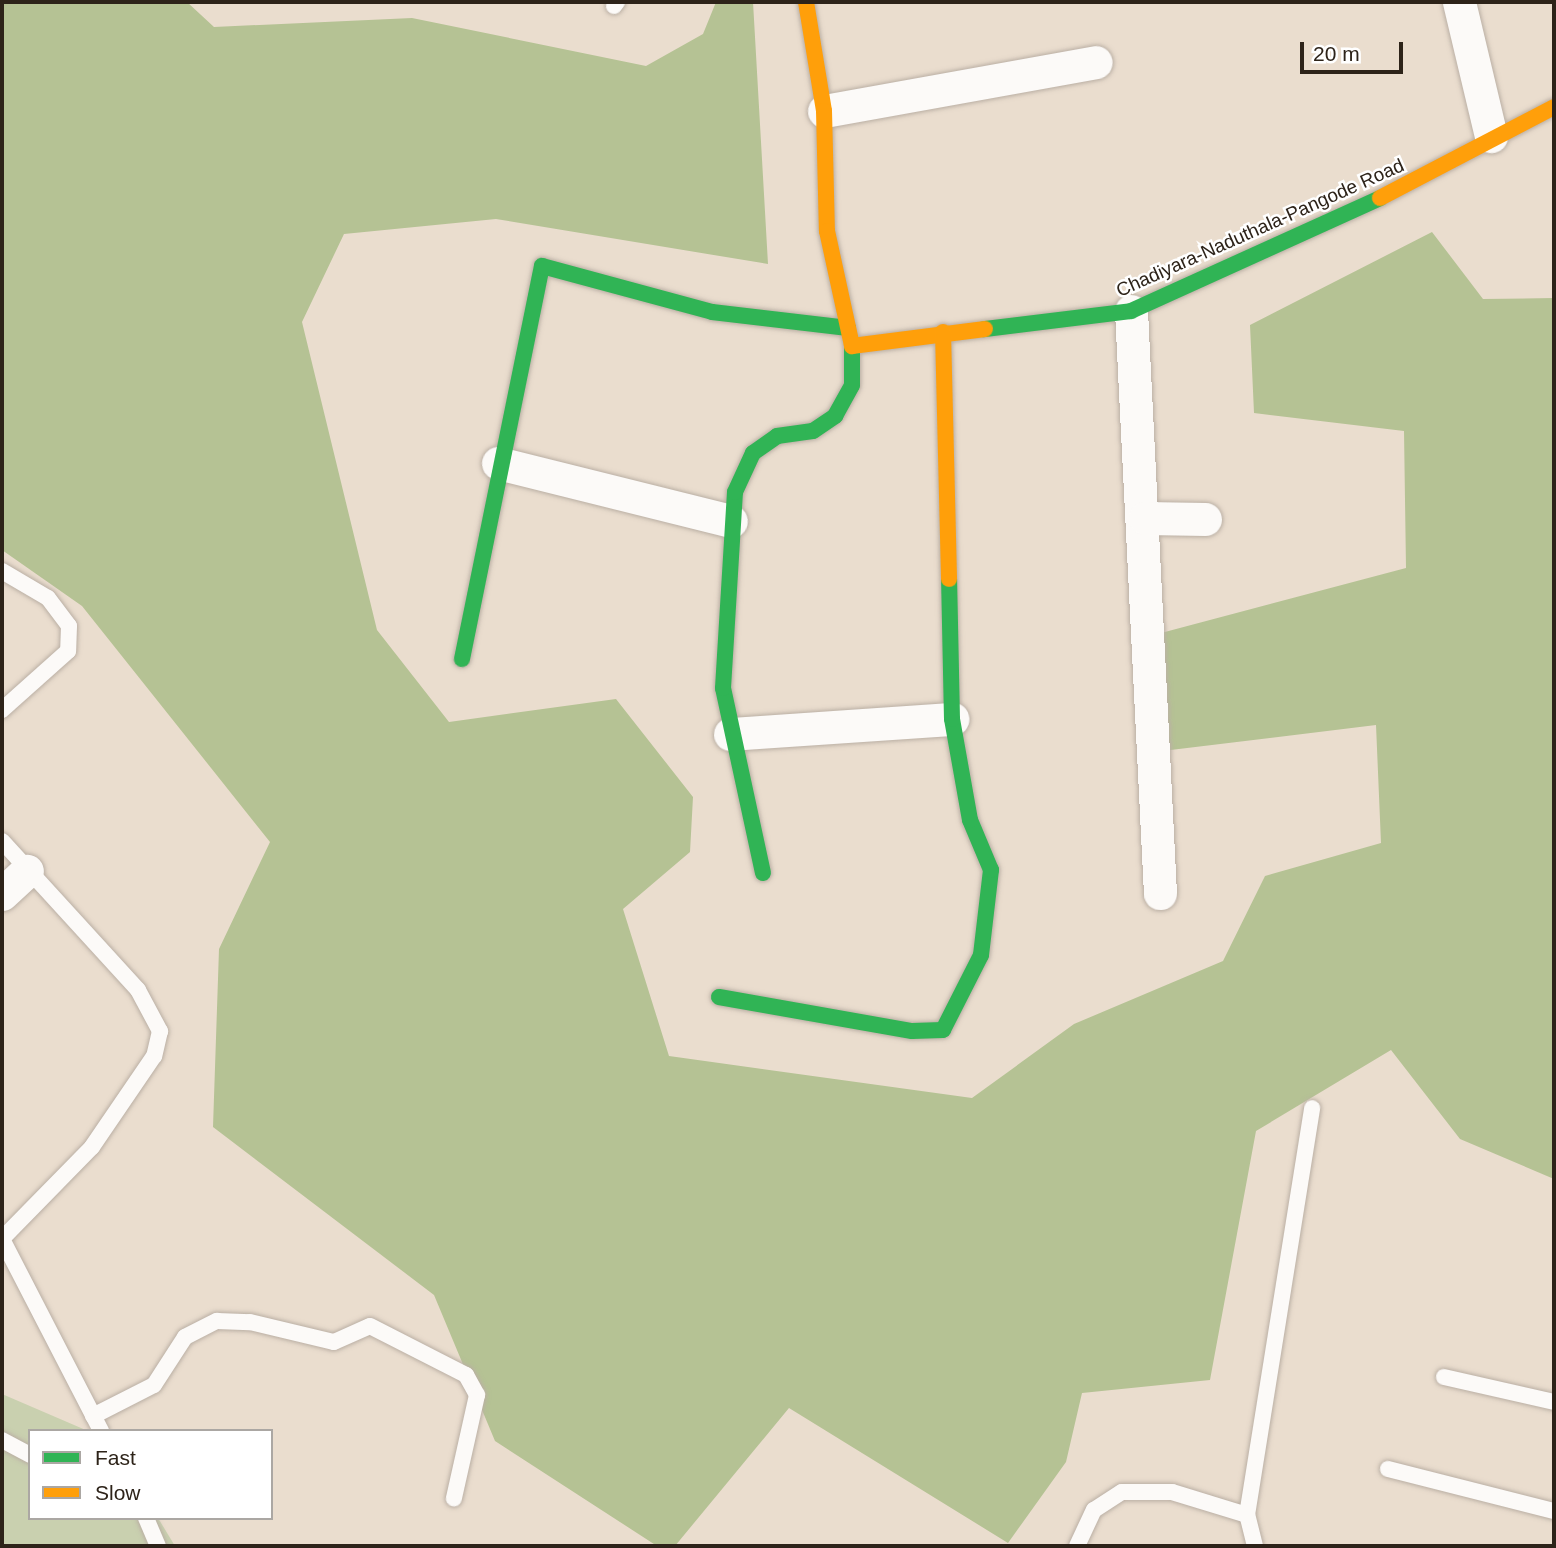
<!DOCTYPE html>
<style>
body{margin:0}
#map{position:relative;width:1556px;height:1548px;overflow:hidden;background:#eaddce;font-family:Helvetica,sans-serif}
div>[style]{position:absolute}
.green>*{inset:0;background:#c9d0af}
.forest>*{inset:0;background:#b5c294}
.roads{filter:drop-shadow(0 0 2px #baafa4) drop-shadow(0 0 2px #baafa4)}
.lane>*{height:16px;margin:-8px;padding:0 8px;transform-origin:8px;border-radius:8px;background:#fcfaf8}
.street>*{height:33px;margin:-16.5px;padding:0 16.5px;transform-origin:16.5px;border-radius:16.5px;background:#fcfaf8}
.fast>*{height:16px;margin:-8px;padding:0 8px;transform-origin:8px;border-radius:8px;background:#30b455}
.slow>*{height:16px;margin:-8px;padding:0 8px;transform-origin:8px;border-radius:8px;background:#ff9f0a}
span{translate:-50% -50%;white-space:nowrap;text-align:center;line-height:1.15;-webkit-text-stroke:5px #fff;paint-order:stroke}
.street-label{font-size:19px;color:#2d2319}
.frame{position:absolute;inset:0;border:4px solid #2d2319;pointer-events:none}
.legend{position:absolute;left:28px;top:1429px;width:245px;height:91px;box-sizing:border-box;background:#fff;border:2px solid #aba7a3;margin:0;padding:9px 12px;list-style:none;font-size:21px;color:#2d2319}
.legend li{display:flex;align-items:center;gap:14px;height:35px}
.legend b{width:35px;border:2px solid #aba7a3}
.scale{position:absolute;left:1300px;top:42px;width:103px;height:32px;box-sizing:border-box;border:4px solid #2d2319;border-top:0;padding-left:9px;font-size:21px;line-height:24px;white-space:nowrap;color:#2d2319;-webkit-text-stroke:5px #fff;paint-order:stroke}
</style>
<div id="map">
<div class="green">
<i style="clip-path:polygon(2px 1394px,88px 1431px,30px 1431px,30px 1518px,158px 1518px,175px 1546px,2px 1546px)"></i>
</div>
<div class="forest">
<i style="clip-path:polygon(2px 2px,187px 2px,214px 27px,412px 18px,646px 66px,703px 34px,716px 2px,753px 2px,768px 264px,496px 219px,344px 234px,302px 322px,377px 630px,449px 722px,616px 699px,693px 797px,690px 852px,623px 909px,669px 1056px,972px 1098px,1074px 1024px,1223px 961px,1265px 876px,1381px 843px,1376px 725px,1154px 752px,1146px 637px,1406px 568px,1404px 431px,1254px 413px,1250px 325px,1432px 232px,1483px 299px,1554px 298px,1554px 1179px,1460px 1139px,1391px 1050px,1256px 1131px,1210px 1380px,1082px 1393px,1066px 1462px,1008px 1543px,789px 1408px,675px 1546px,657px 1546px,495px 1441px,434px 1295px,213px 1127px,219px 949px,270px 842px,82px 606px,2px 550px)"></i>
</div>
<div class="roads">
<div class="lane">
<i style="left:614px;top:6px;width:5px;rotate:-53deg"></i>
<i style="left:2px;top:571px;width:53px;rotate:30.4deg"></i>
<i style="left:48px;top:598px;width:35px;rotate:53deg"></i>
<i style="left:69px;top:626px;width:25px;rotate:92deg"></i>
<i style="left:68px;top:651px;width:89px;rotate:138.2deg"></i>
<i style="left:2px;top:841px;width:202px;rotate:47.6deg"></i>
<i style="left:138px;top:990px;width:47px;rotate:61.8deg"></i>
<i style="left:160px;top:1031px;width:26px;rotate:103deg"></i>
<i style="left:154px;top:1056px;width:110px;rotate:124.3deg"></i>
<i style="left:92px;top:1147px;width:129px;rotate:134.4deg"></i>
<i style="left:2px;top:1239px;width:216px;rotate:62.7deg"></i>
<i style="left:1444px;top:1377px;width:113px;rotate:12.8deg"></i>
<i style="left:93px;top:1416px;width:68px;rotate:-26.9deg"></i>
<i style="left:154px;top:1385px;width:57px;rotate:-57.1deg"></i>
<i style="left:185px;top:1337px;width:36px;rotate:-27deg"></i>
<i style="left:217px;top:1321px;width:33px;rotate:2deg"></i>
<i style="left:250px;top:1322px;width:86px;rotate:13.4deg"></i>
<i style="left:334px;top:1342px;width:39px;rotate:-24deg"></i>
<i style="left:370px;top:1326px;width:108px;rotate:27deg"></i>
<i style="left:466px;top:1375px;width:23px;rotate:61deg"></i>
<i style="left:477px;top:1395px;width:106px;rotate:102.6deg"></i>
<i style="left:2px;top:1440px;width:32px;rotate:28deg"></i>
<i style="left:1388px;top:1469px;width:171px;rotate:14.2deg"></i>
<i style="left:146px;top:1518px;width:30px;rotate:67deg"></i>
<i style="left:1077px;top:1546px;width:40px;rotate:-65deg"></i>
<i style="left:1094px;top:1510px;width:33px;rotate:-33deg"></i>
<i style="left:1122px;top:1492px;width:50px"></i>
<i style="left:1172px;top:1492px;width:78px;rotate:17deg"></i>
<i style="left:1255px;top:1546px;width:32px;rotate:-104deg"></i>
<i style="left:1247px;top:1515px;width:412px;rotate:-80.9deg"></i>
</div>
<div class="street">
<i style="left:1459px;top:2px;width:138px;rotate:76.6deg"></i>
<i style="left:824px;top:111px;width:276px;rotate:-10.2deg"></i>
<i style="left:1131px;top:311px;width:583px;rotate:87.15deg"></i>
<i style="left:498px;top:463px;width:240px;rotate:14deg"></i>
<i style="left:1145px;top:518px;width:60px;rotate:1deg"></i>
<i style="left:730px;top:734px;width:223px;rotate:-3.9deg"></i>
<i style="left:2px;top:894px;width:34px;rotate:-43deg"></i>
</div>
<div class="fast">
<i style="left:985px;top:329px;width:147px;rotate:-7deg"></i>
<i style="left:1131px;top:311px;width:273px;rotate:-24.4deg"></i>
<i style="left:462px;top:659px;width:401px;rotate:-78.5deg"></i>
<i style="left:542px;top:266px;width:176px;rotate:15.1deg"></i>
<i style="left:712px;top:312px;width:137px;rotate:6.7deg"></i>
<i style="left:763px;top:873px;width:189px;rotate:-102.2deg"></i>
<i style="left:723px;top:688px;width:196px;rotate:-86.5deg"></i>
<i style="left:735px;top:492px;width:43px;rotate:-65.2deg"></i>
<i style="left:753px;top:453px;width:29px;rotate:-35deg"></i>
<i style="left:777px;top:436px;width:36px;rotate:-8deg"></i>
<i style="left:813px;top:431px;width:27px;rotate:-34deg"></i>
<i style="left:835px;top:416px;width:35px;rotate:-61deg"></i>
<i style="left:852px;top:385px;width:39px;rotate:-90deg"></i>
<i style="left:719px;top:997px;width:196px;rotate:10deg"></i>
<i style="left:912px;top:1031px;width:31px;rotate:-2deg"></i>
<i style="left:943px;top:1030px;width:84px;rotate:-63.1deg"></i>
<i style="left:981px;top:955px;width:86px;rotate:-83.3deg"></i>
<i style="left:991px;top:870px;width:54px;rotate:-112.8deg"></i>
<i style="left:970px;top:820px;width:103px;rotate:-100.1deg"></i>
<i style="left:952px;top:719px;width:140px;rotate:-91.2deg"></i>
</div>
<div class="slow">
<i style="left:806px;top:2px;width:110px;rotate:80.6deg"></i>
<i style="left:824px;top:111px;width:120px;rotate:88.6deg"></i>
<i style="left:827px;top:231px;width:118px;rotate:77.7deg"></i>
<i style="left:852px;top:346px;width:134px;rotate:-7.3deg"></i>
<i style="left:1380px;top:198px;width:196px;rotate:-27.6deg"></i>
<i style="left:943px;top:332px;width:247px;rotate:88.6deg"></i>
</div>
</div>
<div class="street-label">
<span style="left:1260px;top:228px;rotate:-24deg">Chadiyara-Naduthala-Pangode Road</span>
</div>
<div class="frame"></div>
<ul class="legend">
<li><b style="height:9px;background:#30b455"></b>Fast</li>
<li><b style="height:9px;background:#ff9f0a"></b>Slow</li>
</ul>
<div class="scale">20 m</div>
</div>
